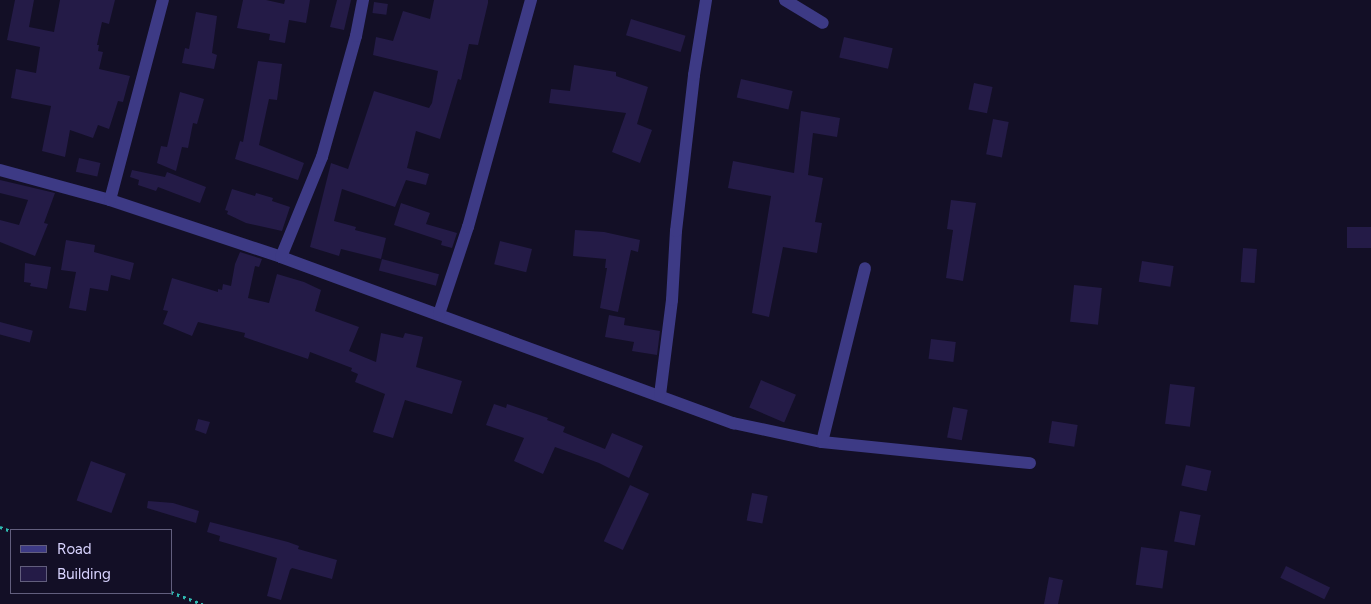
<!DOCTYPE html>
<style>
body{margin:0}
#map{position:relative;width:1371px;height:604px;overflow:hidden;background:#130f26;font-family:Figtree,sans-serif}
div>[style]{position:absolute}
.building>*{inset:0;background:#241b47;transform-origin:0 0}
.path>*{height:2.5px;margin-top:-1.25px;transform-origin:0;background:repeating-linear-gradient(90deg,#2fb8b0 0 2.5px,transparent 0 6.5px)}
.street>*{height:12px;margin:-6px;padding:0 6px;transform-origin:6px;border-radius:6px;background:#3d3a85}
span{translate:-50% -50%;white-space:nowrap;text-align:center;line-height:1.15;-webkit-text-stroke:5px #130f26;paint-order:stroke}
.legend{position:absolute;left:10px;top:529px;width:162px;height:65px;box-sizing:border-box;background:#130f26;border:1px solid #625e7d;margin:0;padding:6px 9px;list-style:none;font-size:15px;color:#d9d4ff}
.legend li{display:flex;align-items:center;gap:10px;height:25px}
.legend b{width:25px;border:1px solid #625e7d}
</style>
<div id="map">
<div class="building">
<i style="clip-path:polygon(15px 0,34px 0,29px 27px,54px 32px,60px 0,115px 0,109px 24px,102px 22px,97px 45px,99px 45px,98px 51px,103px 52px,99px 69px,130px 76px,123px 102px,118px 101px,109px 129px,98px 125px,93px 138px,70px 130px,65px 157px,42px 151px,51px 106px,11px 98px,16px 69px,36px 73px,40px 47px,7px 40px)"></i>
<i style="clip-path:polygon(243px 0,266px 0,284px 4px,285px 0,310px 0,306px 23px,289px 20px,285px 43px,269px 40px,270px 34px,237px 28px)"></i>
<i style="clip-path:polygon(337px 0,351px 0,344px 30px,330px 27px)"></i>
<i style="clip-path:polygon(434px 0,488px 0,488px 3px,478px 45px,469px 44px,461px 80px,458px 79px,440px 139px,416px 131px,407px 168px,429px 174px,426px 185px,406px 180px,395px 207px,342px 189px,334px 221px,356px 227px,355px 230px,386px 238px,381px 259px,341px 249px,339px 256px,310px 247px,331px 163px,348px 169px,374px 91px,429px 108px,432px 103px,438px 71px,373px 55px,376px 37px,393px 41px,403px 11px,430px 19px)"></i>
<i style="left:374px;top:2px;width:14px;height:11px;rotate:8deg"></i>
<i style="clip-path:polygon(196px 12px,217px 16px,212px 53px,217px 55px,214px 69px,182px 63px,185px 48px,189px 49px)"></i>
<i style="left:631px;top:19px;width:57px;height:17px;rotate:17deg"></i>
<i style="left:844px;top:37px;width:50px;height:21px;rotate:13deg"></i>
<i style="clip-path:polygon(258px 61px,282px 64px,277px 100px,269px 99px,259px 145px,304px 163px,298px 180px,235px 159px,240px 141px,243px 142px)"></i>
<i style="clip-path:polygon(574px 65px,616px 72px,616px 76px,648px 87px,637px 124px,652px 130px,640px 163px,612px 152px,626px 113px,549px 103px,551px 89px,570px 91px)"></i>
<i style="left:741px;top:79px;width:53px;height:19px;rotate:13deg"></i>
<i style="left:974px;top:83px;width:19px;height:27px;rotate:12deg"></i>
<i style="clip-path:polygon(180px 92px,204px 99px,197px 124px,193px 123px,188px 148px,182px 147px,176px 171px,157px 163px,161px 146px,167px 147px)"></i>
<i style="clip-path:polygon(801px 111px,840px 118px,837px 137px,813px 133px,808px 175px,823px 178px,815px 222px,822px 223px,817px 253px,783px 247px,769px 317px,752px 313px,771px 196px,728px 188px,733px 161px,794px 173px)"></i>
<i style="left:993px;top:119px;width:16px;height:36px;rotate:11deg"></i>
<i style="left:79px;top:158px;width:22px;height:14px;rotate:13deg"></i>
<i style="clip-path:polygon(132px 170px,165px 177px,167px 172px,206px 187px,200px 203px,158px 187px,156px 191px,138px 185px,139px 180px,130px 177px)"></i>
<i style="clip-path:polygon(0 180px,55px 193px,44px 223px,48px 224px,35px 256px,0 242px,0 220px,19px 225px,28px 200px,0 193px)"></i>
<i style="clip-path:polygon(232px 189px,255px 196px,256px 193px,273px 198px,272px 201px,290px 207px,282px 231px,246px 223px,227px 214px,228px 211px,225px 210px)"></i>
<i style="clip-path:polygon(951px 200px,976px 203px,963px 281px,946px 278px,953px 230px,947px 229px)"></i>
<i style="clip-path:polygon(401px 203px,430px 213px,426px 224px,457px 233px,452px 248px,441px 245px,442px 241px,394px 225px)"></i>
<i style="left:1371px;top:227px;width:21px;height:24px;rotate:90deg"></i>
<i style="clip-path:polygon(575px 230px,604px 232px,640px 240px,638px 252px,631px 250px,618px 312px,600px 308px,607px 268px,605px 268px,606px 259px,573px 256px)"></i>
<i style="clip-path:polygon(66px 240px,95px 245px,94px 252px,134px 263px,130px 280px,111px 275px,108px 291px,90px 288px,86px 311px,69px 308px,76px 272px,61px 270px)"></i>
<i style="left:500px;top:241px;width:33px;height:24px;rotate:14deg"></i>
<i style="left:1243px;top:248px;width:14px;height:34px;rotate:4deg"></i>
<i style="clip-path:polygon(240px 252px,262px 259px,259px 267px,255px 266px,248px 298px,269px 303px,277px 274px,304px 282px,321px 290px,315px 311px,359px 327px,349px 351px,376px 362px,381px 333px,403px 338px,405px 333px,423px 337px,416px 367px,462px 381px,452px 414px,405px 400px,393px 438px,373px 432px,385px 394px,355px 382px,358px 374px,351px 371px,352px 368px,310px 352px,308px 359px,244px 337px,245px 333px,198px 322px,192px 336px,163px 324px,168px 311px,163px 310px,172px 278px,218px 292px,218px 289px,222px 290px,223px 284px,231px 286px,235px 264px)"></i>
<i style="left:382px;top:259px;width:59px;height:12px;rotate:15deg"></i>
<i style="left:1142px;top:261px;width:32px;height:21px;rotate:9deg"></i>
<i style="clip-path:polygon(25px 263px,51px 267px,47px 289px,30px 286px,31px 283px,24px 282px)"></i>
<i style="left:1074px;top:285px;width:28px;height:37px;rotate:6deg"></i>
<i style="clip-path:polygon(609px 315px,625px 318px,624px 325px,660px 331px,657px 355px,632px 351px,634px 342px,605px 337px)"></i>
<i style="left:0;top:322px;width:34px;height:12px;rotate:15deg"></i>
<i style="left:931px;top:339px;width:25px;height:20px;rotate:7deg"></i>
<i style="left:761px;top:380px;width:38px;height:30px;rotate:23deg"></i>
<i style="left:1170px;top:384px;width:25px;height:40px;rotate:7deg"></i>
<i style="clip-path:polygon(494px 404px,506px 408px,507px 404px,548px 418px,547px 420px,565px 427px,563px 432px,605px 449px,612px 433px,643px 446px,629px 478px,599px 463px,555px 447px,543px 474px,514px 461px,524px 438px,486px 425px)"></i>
<i style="left:953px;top:407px;width:15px;height:31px;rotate:11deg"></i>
<i style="clip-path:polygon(198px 419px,210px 422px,206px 434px,195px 430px)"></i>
<i style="left:1052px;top:421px;width:26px;height:22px;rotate:9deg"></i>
<i style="left:91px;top:461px;width:37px;height:42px;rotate:20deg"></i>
<i style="left:1186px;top:465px;width:26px;height:21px;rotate:13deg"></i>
<i style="left:630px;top:485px;width:21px;height:62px;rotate:25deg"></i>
<i style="left:752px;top:493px;width:16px;height:28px;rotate:11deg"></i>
<i style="clip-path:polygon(148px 501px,173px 503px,199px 511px,196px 523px,147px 508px)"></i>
<i style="left:1180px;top:511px;width:21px;height:31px;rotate:11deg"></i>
<i style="clip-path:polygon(210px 522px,288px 542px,299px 546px,298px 549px,337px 560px,332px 579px,292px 568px,290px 570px,281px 600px,267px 596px,277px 558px,219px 541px,220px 536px,207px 532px)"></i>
<i style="left:1141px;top:547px;width:27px;height:38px;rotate:8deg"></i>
<i style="left:1286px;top:566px;width:49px;height:13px;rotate:26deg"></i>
<i style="clip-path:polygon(1049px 577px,1063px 580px,1058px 604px,1044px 604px)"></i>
</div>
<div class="path">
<i style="left:0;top:527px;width:12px;rotate:20deg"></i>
<i style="left:171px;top:592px;width:34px;rotate:21deg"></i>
</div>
<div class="street">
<i style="left:785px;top:0;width:44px;rotate:31.2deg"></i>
<i style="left:0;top:170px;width:114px;rotate:15.3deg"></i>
<i style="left:110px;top:200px;width:180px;rotate:18.4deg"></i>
<i style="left:281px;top:257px;width:482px;rotate:20.2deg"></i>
<i style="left:733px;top:423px;width:91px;rotate:12.1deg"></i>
<i style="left:822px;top:442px;width:209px;rotate:5.8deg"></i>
<i style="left:110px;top:200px;width:207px;rotate:-75.2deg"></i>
<i style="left:281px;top:257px;width:108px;rotate:-67.7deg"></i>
<i style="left:322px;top:157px;width:126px;rotate:-74.3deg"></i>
<i style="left:356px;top:36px;width:37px;rotate:-79deg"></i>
<i style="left:439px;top:314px;width:92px;rotate:-71.6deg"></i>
<i style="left:468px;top:227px;width:236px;rotate:-74.5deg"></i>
<i style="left:660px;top:395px;width:96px;rotate:-82.8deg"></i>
<i style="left:672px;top:300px;width:69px;rotate:-86.7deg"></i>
<i style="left:676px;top:231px;width:157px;rotate:-83.4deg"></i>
<i style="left:694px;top:75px;width:76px;rotate:-80.9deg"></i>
<i style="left:822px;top:442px;width:179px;rotate:-76.1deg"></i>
</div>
<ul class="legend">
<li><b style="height:6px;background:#3d3a85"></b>Road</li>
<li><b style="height:14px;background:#241b47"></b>Building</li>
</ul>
</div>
